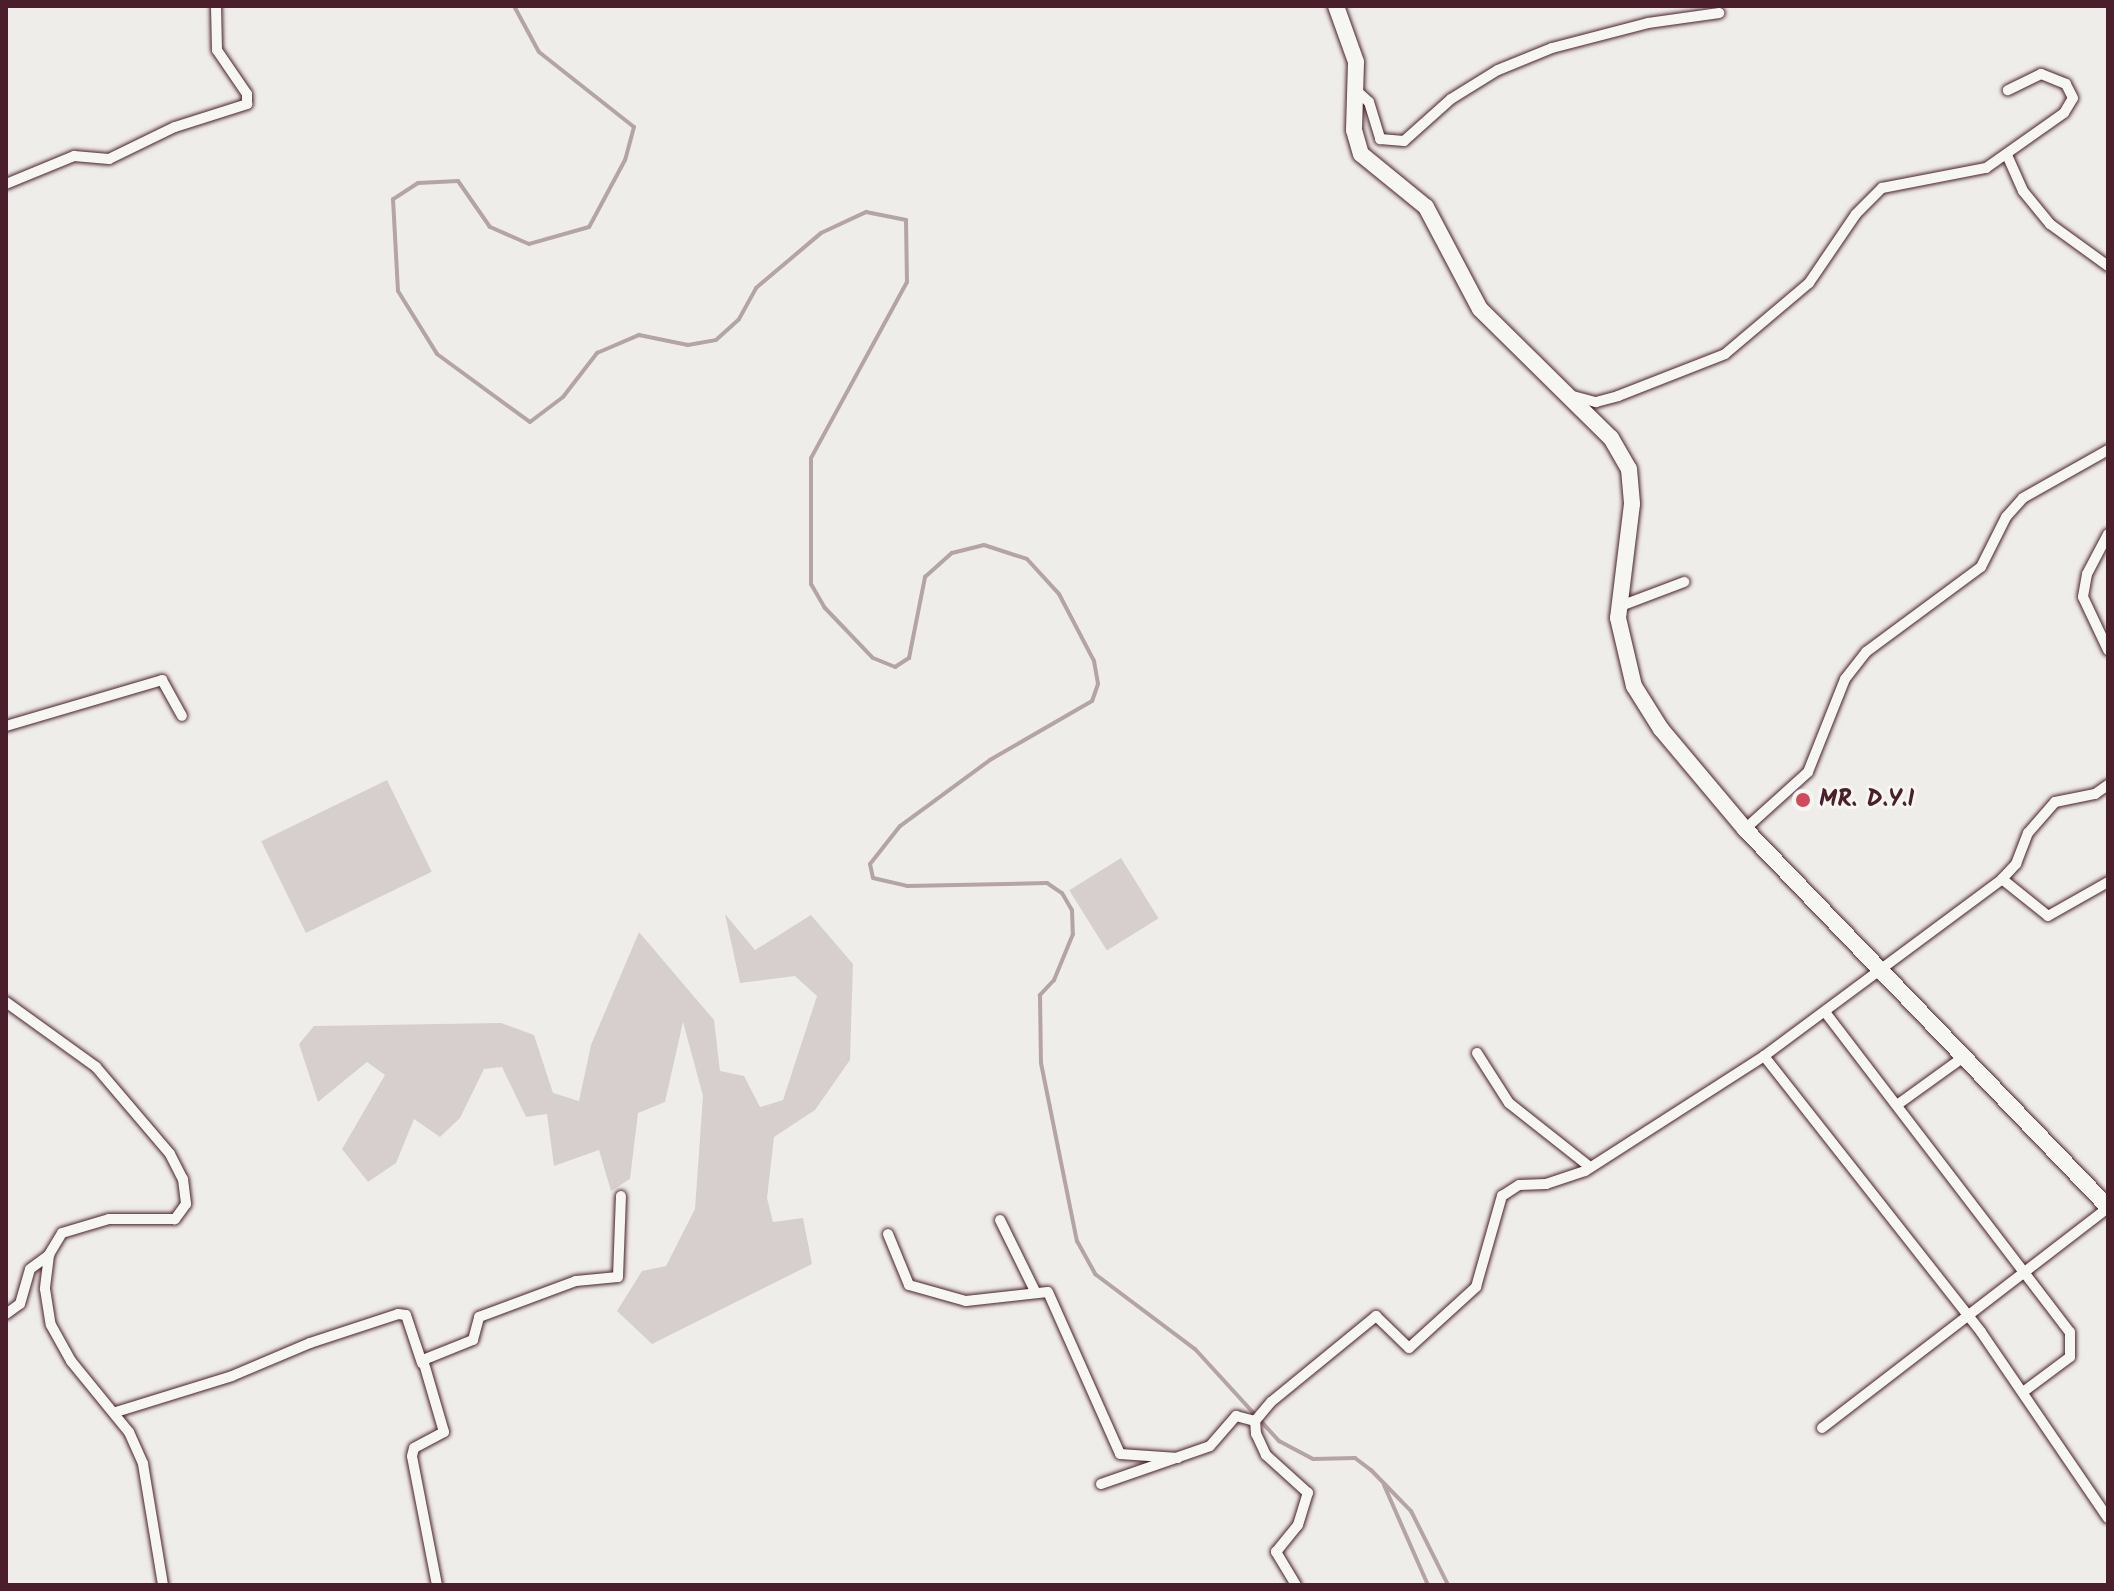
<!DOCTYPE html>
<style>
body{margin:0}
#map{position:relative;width:2114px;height:1591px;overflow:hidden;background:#efedea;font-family:Kalam,sans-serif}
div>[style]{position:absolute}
.green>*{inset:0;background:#d7cfce;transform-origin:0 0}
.stream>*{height:4px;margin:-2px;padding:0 2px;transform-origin:2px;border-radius:2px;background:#b4a4a5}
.roads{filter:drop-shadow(0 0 2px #4a1f2b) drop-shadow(0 0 2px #4a1f2b)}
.minor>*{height:10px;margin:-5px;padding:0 5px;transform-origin:5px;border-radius:5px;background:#f6f6f2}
.primary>*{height:16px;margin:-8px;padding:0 8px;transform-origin:8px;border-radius:8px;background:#f6f6f2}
.dots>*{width:22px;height:22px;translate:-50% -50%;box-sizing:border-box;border:4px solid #f6f6f2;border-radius:50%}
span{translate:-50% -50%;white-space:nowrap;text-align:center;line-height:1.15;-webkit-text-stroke:6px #f6f6f2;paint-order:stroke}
.poi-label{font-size:24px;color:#4a1f2b;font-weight:700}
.left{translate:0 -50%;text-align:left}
.frame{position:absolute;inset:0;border:8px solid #4a1f2b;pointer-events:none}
</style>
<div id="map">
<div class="green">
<i style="left:387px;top:780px;width:102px;height:140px;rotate:64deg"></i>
<i style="left:1121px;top:858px;width:71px;height:61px;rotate:58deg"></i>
<i style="clip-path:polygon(725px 914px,755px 950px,811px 915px,853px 964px,850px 1060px,815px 1110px,774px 1137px,767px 1198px,773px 1222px,803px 1218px,812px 1264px,652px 1344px,617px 1311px,642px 1271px,666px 1266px,695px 1209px,703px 1096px,683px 1022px,665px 1102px,638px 1113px,630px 1179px,611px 1191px,599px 1150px,554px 1166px,547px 1114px,526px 1117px,502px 1067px,484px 1069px,460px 1118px,440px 1137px,414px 1119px,396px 1163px,368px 1182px,342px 1149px,385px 1075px,367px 1062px,318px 1102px,299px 1044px,314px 1026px,501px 1023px,534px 1035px,553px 1093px,579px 1101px,591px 1045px,639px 932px,714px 1020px,720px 1071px,744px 1076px,760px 1107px,783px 1100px,817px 996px,795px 976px,740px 983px)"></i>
</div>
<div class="stream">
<i style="left:514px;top:6px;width:52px;rotate:61.5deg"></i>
<i style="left:539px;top:52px;width:121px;rotate:38.3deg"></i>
<i style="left:634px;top:127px;width:34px;rotate:105deg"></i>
<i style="left:625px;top:160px;width:76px;rotate:118.2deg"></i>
<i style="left:589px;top:227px;width:62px;rotate:164.2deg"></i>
<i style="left:529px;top:244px;width:43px;rotate:-156.4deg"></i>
<i style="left:490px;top:227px;width:56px;rotate:-124.8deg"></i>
<i style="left:458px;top:181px;width:40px;rotate:177.1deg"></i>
<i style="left:418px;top:183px;width:30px;rotate:147deg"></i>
<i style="left:393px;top:199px;width:92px;rotate:86.9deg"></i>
<i style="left:398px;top:291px;width:74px;rotate:58.2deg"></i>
<i style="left:437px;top:354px;width:115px;rotate:36.2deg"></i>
<i style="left:530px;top:422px;width:41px;rotate:-37.1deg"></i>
<i style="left:563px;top:397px;width:56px;rotate:-52.3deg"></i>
<i style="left:597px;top:353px;width:46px;rotate:-23.2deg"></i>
<i style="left:639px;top:335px;width:50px;rotate:11.5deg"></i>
<i style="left:688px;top:345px;width:28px;rotate:-10deg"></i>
<i style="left:716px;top:340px;width:31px;rotate:-42deg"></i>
<i style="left:739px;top:319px;width:35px;rotate:-61deg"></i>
<i style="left:756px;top:288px;width:85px;rotate:-40.2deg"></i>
<i style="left:821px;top:233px;width:50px;rotate:-25deg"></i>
<i style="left:866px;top:212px;width:41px;rotate:11.3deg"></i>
<i style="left:906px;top:220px;width:62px;rotate:89.1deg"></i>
<i style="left:907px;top:282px;width:200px;rotate:118.6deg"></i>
<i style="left:811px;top:458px;width:126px;rotate:90deg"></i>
<i style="left:811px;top:584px;width:28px;rotate:60deg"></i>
<i style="left:825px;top:608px;width:69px;rotate:46.2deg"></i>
<i style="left:873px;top:658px;width:24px;rotate:22deg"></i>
<i style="left:895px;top:667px;width:17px;rotate:-33deg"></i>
<i style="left:909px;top:658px;width:83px;rotate:-78.8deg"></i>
<i style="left:925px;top:577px;width:36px;rotate:-42deg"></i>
<i style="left:952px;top:553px;width:33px;rotate:-14deg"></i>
<i style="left:984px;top:545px;width:45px;rotate:18deg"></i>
<i style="left:1027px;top:559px;width:47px;rotate:47.6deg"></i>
<i style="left:1059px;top:594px;width:76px;rotate:62.4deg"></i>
<i style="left:1094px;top:661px;width:23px;rotate:80deg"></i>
<i style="left:1098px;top:684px;width:18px;rotate:109deg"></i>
<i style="left:1092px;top:701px;width:118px;rotate:150deg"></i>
<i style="left:990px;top:760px;width:112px;rotate:143.7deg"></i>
<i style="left:900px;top:826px;width:48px;rotate:128.3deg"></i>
<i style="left:870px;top:864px;width:14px;rotate:78deg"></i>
<i style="left:873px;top:878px;width:35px;rotate:13deg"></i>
<i style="left:907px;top:886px;width:140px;rotate:-1.2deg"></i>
<i style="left:1047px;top:883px;width:18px;rotate:34deg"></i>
<i style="left:1062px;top:893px;width:20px;rotate:60deg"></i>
<i style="left:1072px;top:910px;width:24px;rotate:88deg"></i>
<i style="left:1073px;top:934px;width:50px;rotate:112.4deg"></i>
<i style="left:1054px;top:980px;width:21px;rotate:133deg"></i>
<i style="left:1040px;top:995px;width:68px;rotate:89.2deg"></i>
<i style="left:1041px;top:1063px;width:182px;rotate:78.6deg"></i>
<i style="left:1077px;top:1241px;width:38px;rotate:61deg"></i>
<i style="left:1095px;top:1274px;width:125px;rotate:36.9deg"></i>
<i style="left:1195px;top:1349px;width:125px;rotate:47.6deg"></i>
<i style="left:1279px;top:1441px;width:38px;rotate:28deg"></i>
<i style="left:1313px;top:1459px;width:42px;rotate:-1.4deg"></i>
<i style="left:1355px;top:1458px;width:20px;rotate:37deg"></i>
<i style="left:1371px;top:1470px;width:57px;rotate:45.7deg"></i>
<i style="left:1411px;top:1511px;width:83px;rotate:63.4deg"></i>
<i style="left:1384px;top:1485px;width:109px;rotate:66.3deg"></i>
</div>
<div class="roads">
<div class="minor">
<i style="left:1359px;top:93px;width:13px;rotate:42deg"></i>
<i style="left:1369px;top:102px;width:39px;rotate:73deg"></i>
<i style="left:1380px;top:139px;width:24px;rotate:5deg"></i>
<i style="left:1404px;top:141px;width:63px;rotate:-41.8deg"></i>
<i style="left:1451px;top:99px;width:55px;rotate:-31.7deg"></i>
<i style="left:1498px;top:70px;width:58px;rotate:-22.2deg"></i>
<i style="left:1552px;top:48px;width:99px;rotate:-14.6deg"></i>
<i style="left:1648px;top:23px;width:72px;rotate:-8deg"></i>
<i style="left:2007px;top:155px;width:39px;rotate:66deg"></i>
<i style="left:2023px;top:191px;width:43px;rotate:50.7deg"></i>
<i style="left:2050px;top:224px;width:72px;rotate:35.9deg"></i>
<i style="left:6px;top:184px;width:74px;rotate:-22.4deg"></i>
<i style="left:74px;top:156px;width:35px;rotate:5deg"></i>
<i style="left:109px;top:159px;width:73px;rotate:-25.9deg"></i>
<i style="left:175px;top:127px;width:76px;rotate:-17.7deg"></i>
<i style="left:247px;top:104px;width:10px;rotate:-90deg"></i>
<i style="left:247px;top:94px;width:53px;rotate:-124.3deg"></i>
<i style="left:217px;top:50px;width:44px;rotate:-91.3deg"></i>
<i style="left:1573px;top:396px;width:24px;rotate:15deg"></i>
<i style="left:1596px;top:402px;width:23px;rotate:-15deg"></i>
<i style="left:1618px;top:396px;width:115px;rotate:-21.4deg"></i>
<i style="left:1725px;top:354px;width:110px;rotate:-40.2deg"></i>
<i style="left:1809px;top:283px;width:83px;rotate:-55.7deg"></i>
<i style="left:1856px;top:214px;width:37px;rotate:-45deg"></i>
<i style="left:1882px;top:188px;width:106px;rotate:-10.9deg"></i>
<i style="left:1986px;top:168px;width:95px;rotate:-35.2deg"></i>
<i style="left:2064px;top:113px;width:17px;rotate:-59deg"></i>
<i style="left:2073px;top:98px;width:16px;rotate:-117deg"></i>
<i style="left:2066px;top:84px;width:27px;rotate:-158deg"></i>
<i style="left:2041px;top:74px;width:37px;rotate:154deg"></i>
<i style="left:2108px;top:534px;width:45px;rotate:117.7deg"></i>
<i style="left:2087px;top:574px;width:23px;rotate:100deg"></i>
<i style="left:2083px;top:597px;width:59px;rotate:64.7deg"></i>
<i style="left:1618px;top:607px;width:71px;rotate:-20.7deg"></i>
<i style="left:6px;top:726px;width:163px;rotate:-16.4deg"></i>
<i style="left:162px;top:680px;width:41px;rotate:60.9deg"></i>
<i style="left:1745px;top:829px;width:85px;rotate:-42.1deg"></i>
<i style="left:1808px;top:772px;width:100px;rotate:-68.3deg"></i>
<i style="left:1845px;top:679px;width:34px;rotate:-52deg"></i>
<i style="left:1866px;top:652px;width:143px;rotate:-36.5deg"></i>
<i style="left:1981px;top:567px;width:56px;rotate:-63.4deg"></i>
<i style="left:2006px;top:517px;width:25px;rotate:-48deg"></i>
<i style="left:2023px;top:498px;width:98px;rotate:-29.5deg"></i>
<i style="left:2002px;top:879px;width:59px;rotate:38.8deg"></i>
<i style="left:2048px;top:916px;width:69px;rotate:-29.5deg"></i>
<i style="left:6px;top:1002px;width:111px;rotate:35.8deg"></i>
<i style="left:96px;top:1067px;width:114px;rotate:49.6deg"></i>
<i style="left:170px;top:1154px;width:28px;rotate:63deg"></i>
<i style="left:183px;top:1179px;width:25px;rotate:83deg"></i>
<i style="left:186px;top:1204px;width:19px;rotate:126deg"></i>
<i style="left:175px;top:1219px;width:66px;rotate:180deg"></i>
<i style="left:109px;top:1219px;width:49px;rotate:163.4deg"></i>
<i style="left:62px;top:1233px;width:26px;rotate:121deg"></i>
<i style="left:49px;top:1255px;width:34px;rotate:97deg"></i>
<i style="left:45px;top:1289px;width:36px;rotate:81deg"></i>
<i style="left:51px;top:1325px;width:41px;rotate:60.9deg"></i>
<i style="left:71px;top:1361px;width:92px;rotate:50.8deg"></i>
<i style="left:129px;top:1432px;width:35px;rotate:66deg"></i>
<i style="left:143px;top:1464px;width:123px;rotate:80.6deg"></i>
<i style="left:1825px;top:1012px;width:403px;rotate:52.6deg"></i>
<i style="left:2070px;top:1332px;width:25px;rotate:90deg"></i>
<i style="left:2070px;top:1357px;width:59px;rotate:143.3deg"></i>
<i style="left:1477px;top:1053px;width:59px;rotate:57.4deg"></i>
<i style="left:1509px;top:1103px;width:103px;rotate:38.3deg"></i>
<i style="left:1764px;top:1056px;width:351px;rotate:51.8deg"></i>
<i style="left:1981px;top:1332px;width:225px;rotate:55.7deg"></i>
<i style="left:1897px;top:1105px;width:84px;rotate:-35.8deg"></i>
<i style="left:1000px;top:1220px;width:79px;rotate:63.8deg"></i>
<i style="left:888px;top:1234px;width:55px;rotate:67.6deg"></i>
<i style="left:909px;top:1285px;width:59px;rotate:15.7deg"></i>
<i style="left:966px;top:1301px;width:82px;rotate:-6.3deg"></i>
<i style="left:1048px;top:1292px;width:177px;rotate:66deg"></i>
<i style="left:1120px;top:1454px;width:58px;rotate:3.9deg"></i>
<i style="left:6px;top:1314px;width:17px;rotate:-36deg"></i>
<i style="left:20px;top:1304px;width:36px;rotate:-74deg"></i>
<i style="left:30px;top:1269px;width:24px;rotate:-36deg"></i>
<i style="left:116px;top:1412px;width:121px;rotate:-17.2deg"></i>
<i style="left:232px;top:1376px;width:85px;rotate:-22.9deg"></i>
<i style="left:310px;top:1343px;width:93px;rotate:-18.2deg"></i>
<i style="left:398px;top:1314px;width:8px;rotate:7deg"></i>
<i style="left:406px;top:1315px;width:51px;rotate:71.6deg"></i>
<i style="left:1822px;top:1428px;width:361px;rotate:-37.6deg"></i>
<i style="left:1101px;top:1484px;width:115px;rotate:-19.2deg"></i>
<i style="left:1210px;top:1446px;width:40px;rotate:-49deg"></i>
<i style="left:1236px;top:1416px;width:20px;rotate:15deg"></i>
<i style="left:437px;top:1585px;width:131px;rotate:-101deg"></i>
<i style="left:412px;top:1456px;width:8px;rotate:-76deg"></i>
<i style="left:414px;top:1448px;width:34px;rotate:-28deg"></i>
<i style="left:444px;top:1432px;width:75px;rotate:-106.3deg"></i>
<i style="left:423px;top:1360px;width:54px;rotate:-21.8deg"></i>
<i style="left:473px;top:1340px;width:24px;rotate:-75deg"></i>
<i style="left:479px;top:1317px;width:103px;rotate:-20.4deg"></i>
<i style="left:576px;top:1281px;width:42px;rotate:-5.4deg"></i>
<i style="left:618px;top:1277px;width:81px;rotate:-87.9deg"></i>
<i style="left:1296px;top:1585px;width:39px;rotate:-121deg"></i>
<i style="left:1276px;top:1552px;width:35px;rotate:-51deg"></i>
<i style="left:1298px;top:1525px;width:34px;rotate:-73deg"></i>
<i style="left:1308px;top:1493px;width:57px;rotate:-137.9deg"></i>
<i style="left:1266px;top:1455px;width:23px;rotate:-115deg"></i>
<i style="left:1256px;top:1434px;width:13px;rotate:-94deg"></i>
<i style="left:1255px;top:1421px;width:25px;rotate:-50deg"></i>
<i style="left:1271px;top:1402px;width:136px;rotate:-39.3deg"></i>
<i style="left:1376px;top:1316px;width:46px;rotate:44.1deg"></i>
<i style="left:1409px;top:1348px;width:91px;rotate:-42.3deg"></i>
<i style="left:1476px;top:1287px;width:95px;rotate:-74.1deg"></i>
<i style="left:1502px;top:1196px;width:20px;rotate:-33deg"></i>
<i style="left:1519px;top:1185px;width:27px;rotate:-2deg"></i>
<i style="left:1546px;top:1184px;width:41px;rotate:-18.4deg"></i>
<i style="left:1585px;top:1171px;width:213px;rotate:-32.7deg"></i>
<i style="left:1764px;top:1056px;width:297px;rotate:-36.6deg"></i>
<i style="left:2002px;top:879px;width:21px;rotate:-47deg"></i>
<i style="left:2016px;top:864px;width:33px;rotate:-69deg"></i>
<i style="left:2028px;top:833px;width:41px;rotate:-48.9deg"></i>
<i style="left:2055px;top:802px;width:41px;rotate:-11.3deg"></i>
<i style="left:2095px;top:794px;width:16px;rotate:-35deg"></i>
</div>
<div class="primary">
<i style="left:1336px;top:6px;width:59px;rotate:70.3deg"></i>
<i style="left:1356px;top:62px;width:68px;rotate:91.7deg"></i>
<i style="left:1354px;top:130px;width:25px;rotate:74deg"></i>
<i style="left:1361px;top:154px;width:84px;rotate:39.2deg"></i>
<i style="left:1426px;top:207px;width:115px;rotate:62.1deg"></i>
<i style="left:1480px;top:309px;width:184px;rotate:44.6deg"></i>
<i style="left:1611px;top:438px;width:36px;rotate:60deg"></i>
<i style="left:1629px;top:469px;width:35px;rotate:85deg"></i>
<i style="left:1632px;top:504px;width:115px;rotate:97deg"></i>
<i style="left:1618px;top:618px;width:70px;rotate:76.8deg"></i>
<i style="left:1634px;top:686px;width:51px;rotate:57.9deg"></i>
<i style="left:1661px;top:729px;width:131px;rotate:50deg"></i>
<i style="left:1745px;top:829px;width:524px;rotate:46.16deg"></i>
</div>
</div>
<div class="dots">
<i style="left:1803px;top:800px;background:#d1495b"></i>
</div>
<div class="poi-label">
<span class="left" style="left:1819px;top:800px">MR. D.Y.I</span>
</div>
<div class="frame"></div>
</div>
